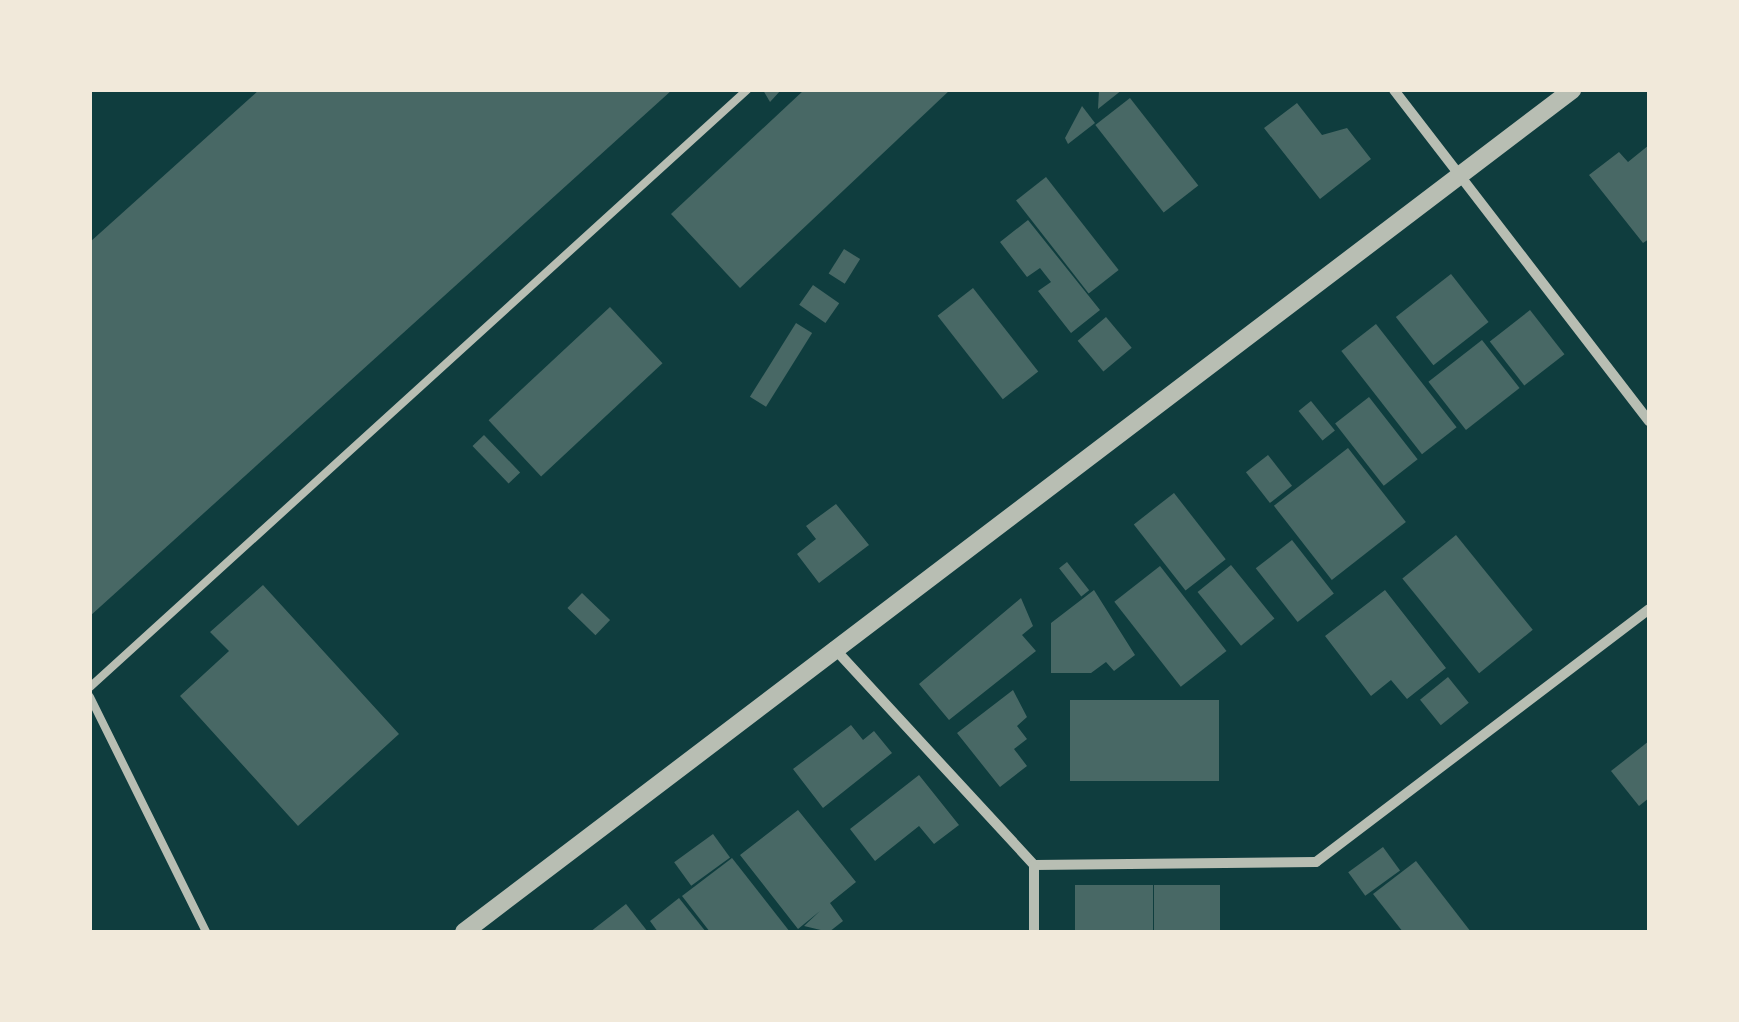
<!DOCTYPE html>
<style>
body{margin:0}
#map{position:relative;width:1739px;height:1022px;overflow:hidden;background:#0f3d3e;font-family:Jost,sans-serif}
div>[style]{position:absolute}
.building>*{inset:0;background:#486865;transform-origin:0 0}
.service>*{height:8px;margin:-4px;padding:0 4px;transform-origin:4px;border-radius:4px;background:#b8beb3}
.minor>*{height:10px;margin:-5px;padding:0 5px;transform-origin:5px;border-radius:5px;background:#b8beb3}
.tertiary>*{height:18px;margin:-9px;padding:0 9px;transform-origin:9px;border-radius:9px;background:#b8beb3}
span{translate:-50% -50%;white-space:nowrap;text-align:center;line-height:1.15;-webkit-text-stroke:9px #f1e9da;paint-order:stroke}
.frame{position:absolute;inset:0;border:92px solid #f1e9da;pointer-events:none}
</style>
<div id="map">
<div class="building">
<i style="clip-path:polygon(259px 90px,672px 90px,90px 616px,90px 242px)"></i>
<i style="clip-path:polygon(763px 90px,781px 90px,770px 102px)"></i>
<i style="clip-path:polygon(804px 90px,950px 90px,740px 288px,671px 214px)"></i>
<i style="clip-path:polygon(1099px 90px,1122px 90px,1098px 109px)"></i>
<i style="left:1130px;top:98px;width:111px;height:44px;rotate:52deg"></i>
<i style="clip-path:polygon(1297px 103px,1322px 135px,1347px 128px,1371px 159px,1320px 199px,1264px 128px)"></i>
<i style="clip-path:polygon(1082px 106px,1095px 123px,1068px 144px,1065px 138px)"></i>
<i style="clip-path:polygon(1649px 145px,1649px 239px,1643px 243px,1589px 175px,1619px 152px,1628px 162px)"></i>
<i style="left:1046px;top:177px;width:118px;height:38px;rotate:52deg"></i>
<i style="clip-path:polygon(1028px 220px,1100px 310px,1071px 333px,1038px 291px,1051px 282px,1040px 268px,1027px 277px,1000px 242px)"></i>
<i style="left:844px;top:249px;width:19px;height:29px;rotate:32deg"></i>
<i style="left:1451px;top:274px;width:61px;height:70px;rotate:52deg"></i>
<i style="left:813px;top:285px;width:32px;height:24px;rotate:35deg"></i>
<i style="left:973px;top:288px;width:106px;height:45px;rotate:52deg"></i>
<i style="left:610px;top:307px;width:77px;height:166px;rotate:47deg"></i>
<i style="left:1530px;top:310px;width:56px;height:51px;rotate:52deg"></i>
<i style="left:1106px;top:317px;width:40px;height:37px;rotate:50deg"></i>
<i style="left:796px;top:323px;width:19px;height:87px;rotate:32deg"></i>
<i style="left:1376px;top:324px;width:131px;height:44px;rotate:52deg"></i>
<i style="left:1482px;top:340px;width:61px;height:68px;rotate:52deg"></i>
<i style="left:1369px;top:397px;width:79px;height:43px;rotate:52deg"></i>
<i style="left:1311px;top:401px;width:38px;height:16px;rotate:51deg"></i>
<i style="left:484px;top:435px;width:52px;height:16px;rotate:46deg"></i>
<i style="left:1348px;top:448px;width:94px;height:94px;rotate:52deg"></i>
<i style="left:1268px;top:455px;width:39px;height:28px;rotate:52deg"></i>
<i style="left:1174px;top:493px;width:84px;height:51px;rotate:52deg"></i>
<i style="clip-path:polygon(836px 504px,869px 545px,819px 583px,797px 554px,816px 539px,806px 526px)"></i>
<i style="left:1456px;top:535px;width:122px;height:69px;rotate:51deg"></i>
<i style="left:1292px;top:540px;width:68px;height:46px;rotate:52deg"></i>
<i style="left:1067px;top:562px;width:36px;height:10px;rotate:52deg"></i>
<i style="left:1231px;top:565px;width:69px;height:43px;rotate:51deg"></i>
<i style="left:1160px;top:566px;width:108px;height:58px;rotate:52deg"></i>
<i style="clip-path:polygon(263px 585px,399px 734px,298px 826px,180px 696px,229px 651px,210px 632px)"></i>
<i style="clip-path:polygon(1094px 590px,1135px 655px,1114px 671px,1106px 662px,1091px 673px,1051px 673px,1051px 623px)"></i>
<i style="clip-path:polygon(1385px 590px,1446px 668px,1407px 699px,1391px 680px,1371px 696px,1325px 636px)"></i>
<i style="left:582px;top:593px;width:39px;height:21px;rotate:44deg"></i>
<i style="clip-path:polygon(1021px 598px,1033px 626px,1022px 635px,1036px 651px,949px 720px,919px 684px)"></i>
<i style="left:1448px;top:677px;width:33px;height:36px;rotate:51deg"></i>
<i style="clip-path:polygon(1013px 690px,1027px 717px,1017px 726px,1027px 739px,1014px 749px,1027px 766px,1000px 787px,957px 733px)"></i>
<i style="left:1070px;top:700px;width:149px;height:81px"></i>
<i style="clip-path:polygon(851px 725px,863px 740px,874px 731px,892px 753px,823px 808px,793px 769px)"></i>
<i style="clip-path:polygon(1649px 741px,1649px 798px,1639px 806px,1611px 771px)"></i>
<i style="clip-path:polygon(919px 775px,959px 825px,934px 844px,919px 826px,875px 861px,850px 829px)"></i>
<i style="clip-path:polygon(798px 810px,856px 882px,830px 903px,843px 921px,829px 932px,804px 926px,820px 911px,798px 929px,740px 855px)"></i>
<i style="left:713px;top:834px;width:29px;height:48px;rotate:54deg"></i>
<i style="left:1383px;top:847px;width:29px;height:43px;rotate:54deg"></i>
<i style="clip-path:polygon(732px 858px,790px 932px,710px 932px,682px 896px)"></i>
<i style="clip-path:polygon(1416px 861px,1471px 932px,1403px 932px,1373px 894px)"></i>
<i style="left:1075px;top:885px;width:78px;height:47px"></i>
<i style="left:1154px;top:885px;width:66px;height:47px"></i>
<i style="clip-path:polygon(679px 898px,706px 932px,658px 932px,650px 921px)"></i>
<i style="clip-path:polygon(626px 904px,648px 932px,590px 932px)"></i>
</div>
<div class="service">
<i style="left:90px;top:687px;width:888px;rotate:-42.26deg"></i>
<i style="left:90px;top:697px;width:262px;rotate:63.7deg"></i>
</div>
<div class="minor">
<i style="left:1394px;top:90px;width:418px;rotate:52.4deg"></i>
<i style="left:833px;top:647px;width:297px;rotate:47.3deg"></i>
<i style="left:1034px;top:865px;width:67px;rotate:90deg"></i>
<i style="left:1034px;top:865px;width:282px;rotate:-0.6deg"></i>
<i style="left:1316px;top:862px;width:418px;rotate:-37.2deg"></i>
</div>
<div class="tertiary">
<i style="left:464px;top:932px;width:1392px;rotate:-37.23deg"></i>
</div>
<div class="frame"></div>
</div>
